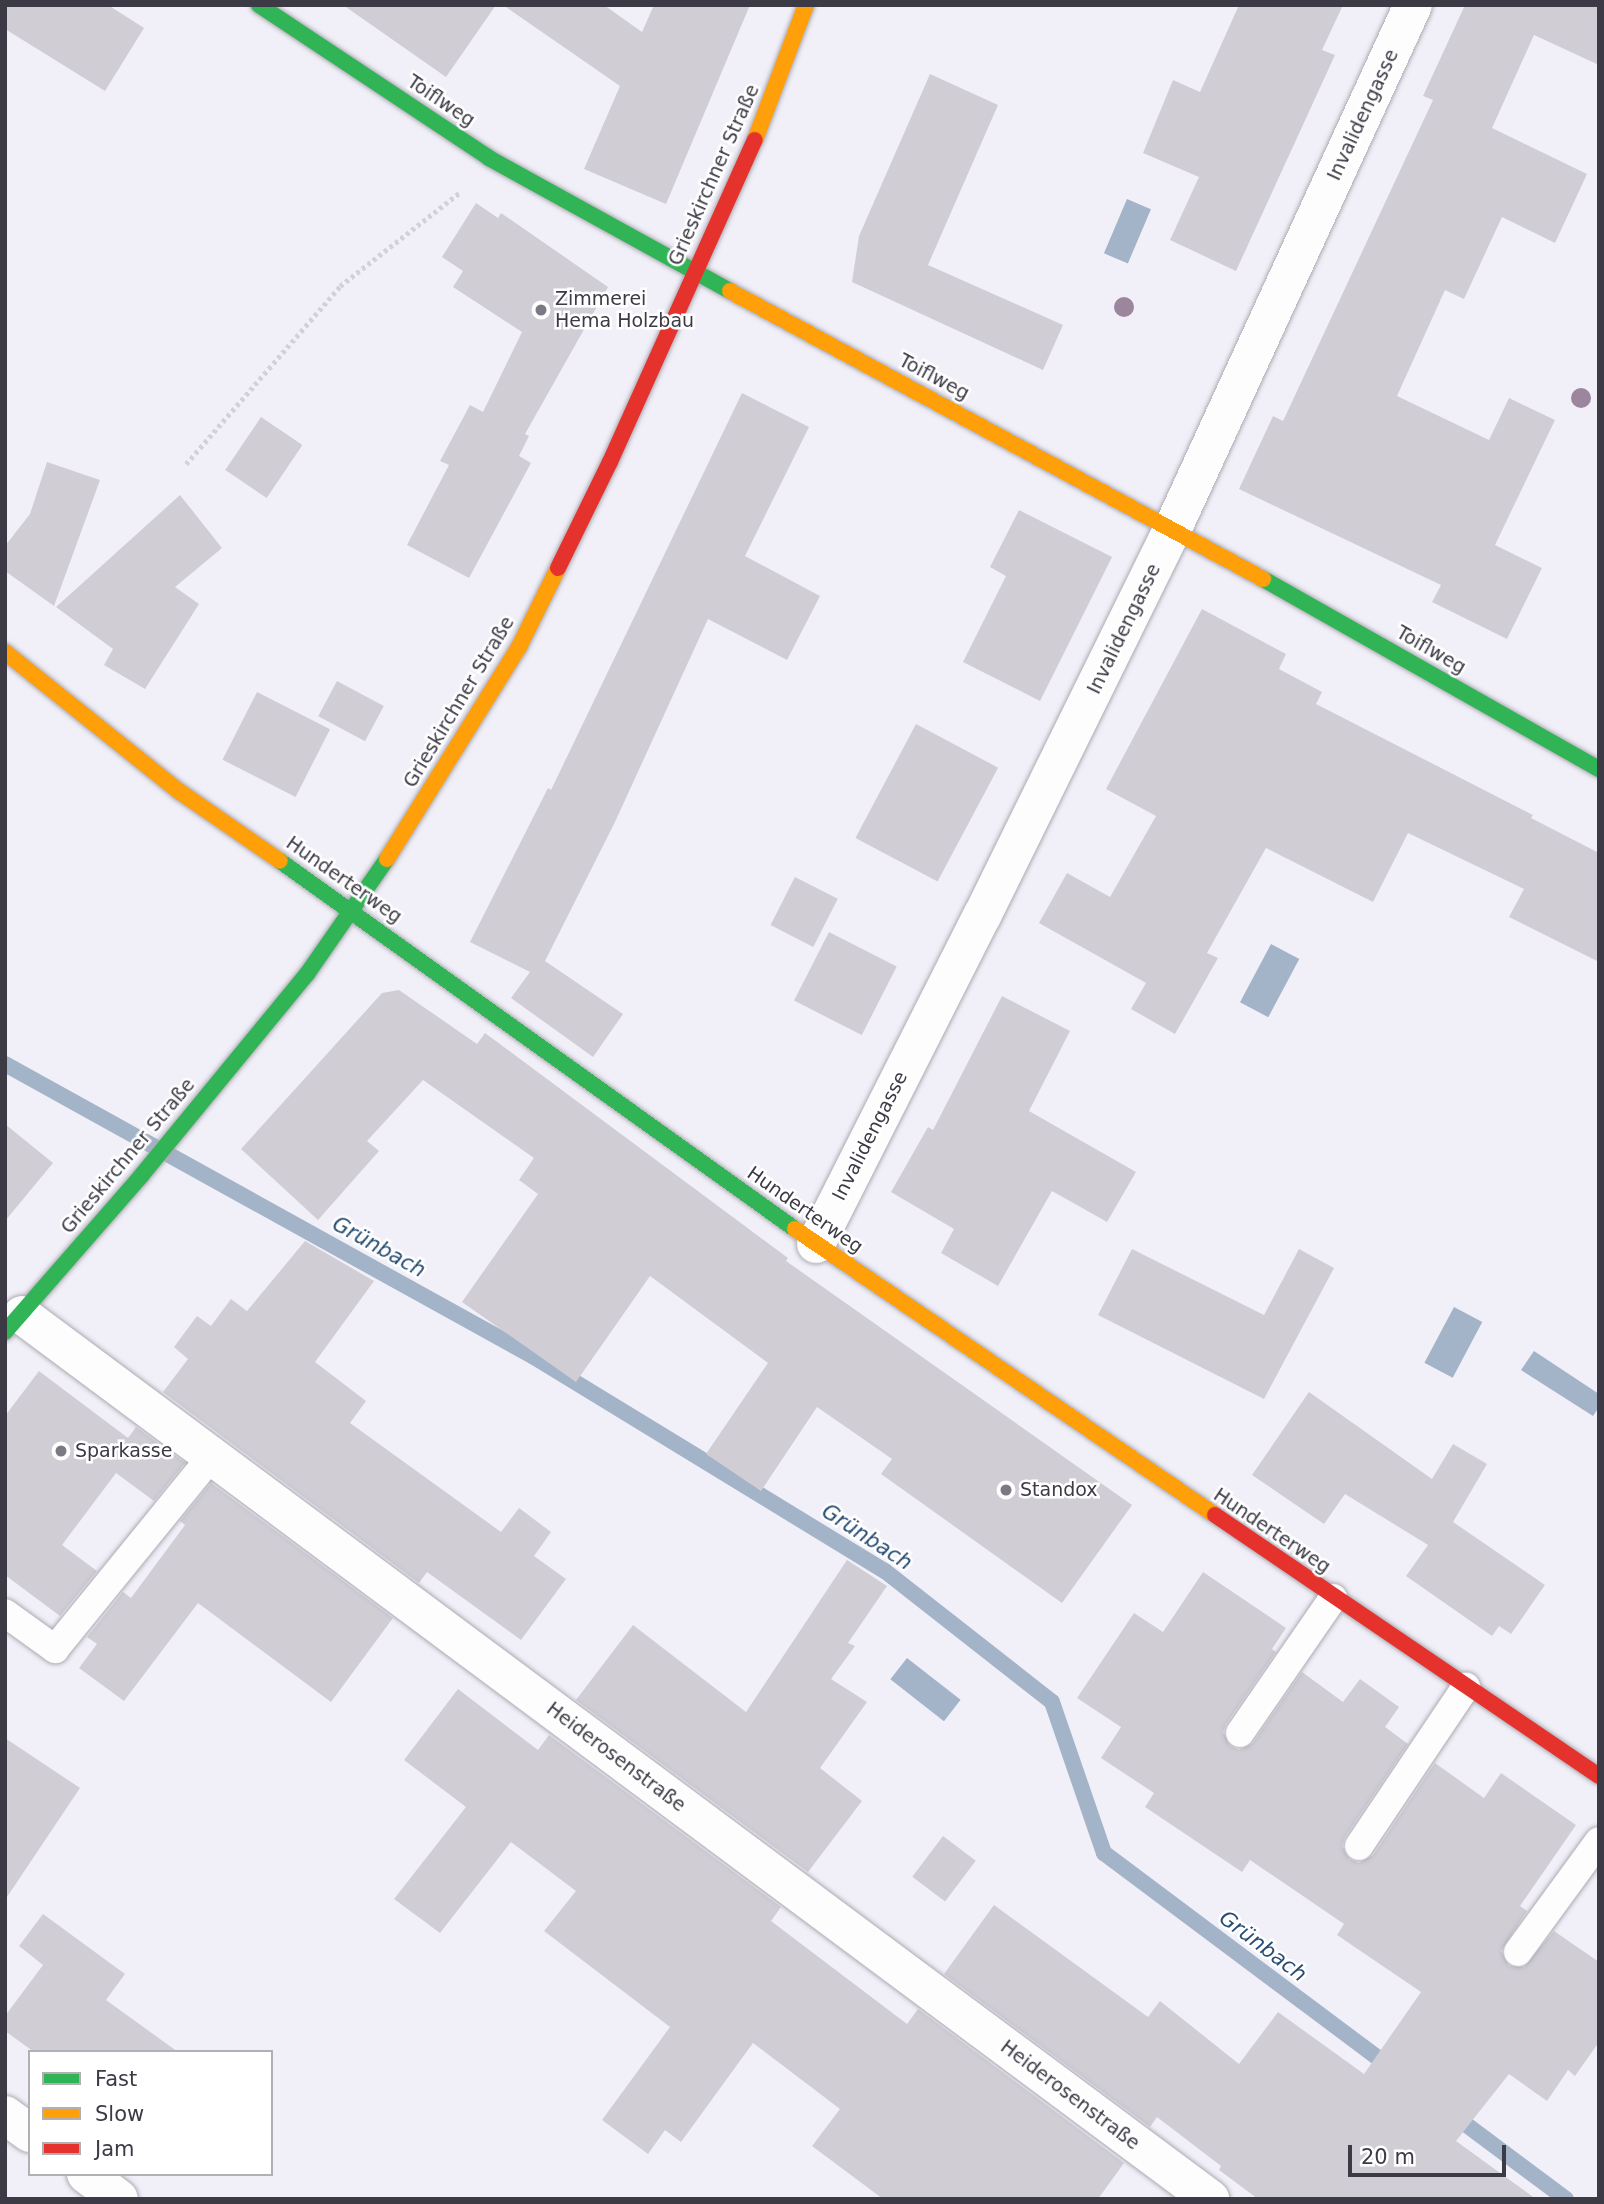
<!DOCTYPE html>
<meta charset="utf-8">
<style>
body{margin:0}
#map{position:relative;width:1604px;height:2204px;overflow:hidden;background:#f1f0f8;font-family:"DejaVu Sans",sans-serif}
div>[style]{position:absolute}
.water>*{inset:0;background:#a3b3c8;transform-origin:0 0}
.stream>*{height:16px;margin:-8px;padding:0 8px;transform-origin:8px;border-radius:8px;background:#a3b3c8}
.building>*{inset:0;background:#d0cdd5;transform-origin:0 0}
.path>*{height:4.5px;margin-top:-2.25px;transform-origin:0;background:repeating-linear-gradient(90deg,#d2d2d5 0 3.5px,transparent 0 7px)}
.roads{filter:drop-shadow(0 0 2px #acaab3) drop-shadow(0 0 2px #acaab3)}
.lane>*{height:28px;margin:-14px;padding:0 14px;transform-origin:14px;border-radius:14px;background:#fdfdfe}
.street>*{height:38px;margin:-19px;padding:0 19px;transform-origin:19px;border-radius:19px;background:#fdfdfe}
.fast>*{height:16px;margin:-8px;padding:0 8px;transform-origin:8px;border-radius:8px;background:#30b455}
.slow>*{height:16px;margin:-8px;padding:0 8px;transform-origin:8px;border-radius:8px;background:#ff9f0a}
.jam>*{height:16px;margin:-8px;padding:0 8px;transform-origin:8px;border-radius:8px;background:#e5322d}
.trees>*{width:20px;height:20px;margin:-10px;border-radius:50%;background:#9c869d}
.dots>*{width:19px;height:19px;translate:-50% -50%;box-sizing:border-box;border:4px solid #fff;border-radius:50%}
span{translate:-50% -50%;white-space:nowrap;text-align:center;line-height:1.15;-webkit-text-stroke:5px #fff;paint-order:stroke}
.street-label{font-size:19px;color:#3c3a45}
.poi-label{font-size:19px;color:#3c3a45}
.left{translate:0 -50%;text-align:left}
.water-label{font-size:21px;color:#284d73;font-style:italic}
.frame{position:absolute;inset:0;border:7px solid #3c3a45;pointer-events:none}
.legend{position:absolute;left:28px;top:2050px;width:245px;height:126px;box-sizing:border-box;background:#fff;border:2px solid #b1b0b5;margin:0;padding:9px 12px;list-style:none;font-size:21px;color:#3c3a45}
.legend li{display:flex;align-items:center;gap:14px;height:35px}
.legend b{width:35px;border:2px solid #b1b0b5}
.scale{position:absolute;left:1348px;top:2145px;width:158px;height:32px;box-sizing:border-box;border:4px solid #3c3a45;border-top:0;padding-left:9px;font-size:21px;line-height:24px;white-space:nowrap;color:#3c3a45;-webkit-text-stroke:5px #fff;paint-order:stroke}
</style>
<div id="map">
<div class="water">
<i style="left:1127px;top:199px;width:26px;height:59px;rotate:23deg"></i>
<i style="left:1271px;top:944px;width:32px;height:66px;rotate:28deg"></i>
<i style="left:1454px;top:1307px;width:32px;height:63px;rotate:28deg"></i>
<i style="clip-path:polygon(1534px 1351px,1599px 1394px,1599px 1407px,1593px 1416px,1521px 1370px)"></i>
<i style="left:907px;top:1658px;width:68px;height:27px;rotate:38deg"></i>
</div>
<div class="stream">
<i style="left:5px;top:1064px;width:605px;rotate:28.98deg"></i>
<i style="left:534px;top:1357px;width:411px;rotate:31.4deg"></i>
<i style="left:885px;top:1571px;width:212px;rotate:38.1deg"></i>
<i style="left:1052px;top:1702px;width:160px;rotate:71deg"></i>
<i style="left:1104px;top:1853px;width:361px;rotate:36.8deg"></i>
<i style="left:1452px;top:2114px;width:142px;rotate:36.7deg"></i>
</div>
<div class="building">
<i style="clip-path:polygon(5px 5px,108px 5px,144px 28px,105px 91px,5px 29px)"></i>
<i style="clip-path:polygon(343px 5px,496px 5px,446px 77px)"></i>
<i style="clip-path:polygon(503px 5px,604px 5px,642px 32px,654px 5px,750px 5px,666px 204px,584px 169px,620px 86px)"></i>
<i style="clip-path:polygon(1239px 5px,1343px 5px,1322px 50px,1335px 55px,1236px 271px,1170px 240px,1199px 177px,1143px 153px,1173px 80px,1200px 92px)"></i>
<i style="clip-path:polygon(1465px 5px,1599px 5px,1599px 65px,1534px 35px,1492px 128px,1587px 174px,1555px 243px,1502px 217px,1464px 299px,1445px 290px,1397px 396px,1489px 440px,1509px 398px,1555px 420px,1495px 545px,1542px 568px,1507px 639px,1432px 602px,1441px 585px,1239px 489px,1273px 416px,1283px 421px,1433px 100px,1423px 96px)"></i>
<i style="clip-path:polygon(930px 74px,998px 105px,928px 265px,1063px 325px,1043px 370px,852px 282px,859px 236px)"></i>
<i style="clip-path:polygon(476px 203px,498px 218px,501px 213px,608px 287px,525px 434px,529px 436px,519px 456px,531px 463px,469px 578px,407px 545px,449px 465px,440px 461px,470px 405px,483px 412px,522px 332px,453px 287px,463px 271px,442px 257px)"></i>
<i style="clip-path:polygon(742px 393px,809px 427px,745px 556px,820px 596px,787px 660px,708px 619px,615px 822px,545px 961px,623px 1014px,593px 1057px,511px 998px,530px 972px,470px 942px,548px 788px,551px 790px)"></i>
<i style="left:261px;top:417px;width:50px;height:64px;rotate:34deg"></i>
<i style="clip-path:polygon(47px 462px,100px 480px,54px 606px,5px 571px,5px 546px,30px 514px)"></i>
<i style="clip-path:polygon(180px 495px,222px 548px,175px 587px,199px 604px,145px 689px,104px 665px,113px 649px,56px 607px)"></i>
<i style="clip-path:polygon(1019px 510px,1112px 557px,1040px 701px,963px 662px,1006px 576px,990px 567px)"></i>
<i style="clip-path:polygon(1202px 609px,1286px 654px,1279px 669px,1322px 692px,1316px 704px,1533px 815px,1531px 818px,1599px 853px,1599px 962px,1509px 917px,1524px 889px,1408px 833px,1373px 902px,1266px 848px,1207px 953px,1218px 958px,1175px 1034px,1131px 1009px,1146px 983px,1039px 923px,1067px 873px,1110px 897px,1156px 816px,1106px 789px)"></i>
<i style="left:337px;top:681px;width:53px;height:40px;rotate:28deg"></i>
<i style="left:257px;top:692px;width:82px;height:76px;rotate:27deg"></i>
<i style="left:916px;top:724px;width:93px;height:129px;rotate:28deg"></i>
<i style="left:795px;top:877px;width:48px;height:54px;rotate:27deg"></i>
<i style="left:829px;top:932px;width:76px;height:77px;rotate:27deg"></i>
<i style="clip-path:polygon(399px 990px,477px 1044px,485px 1033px,788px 1258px,786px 1261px,1132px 1505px,1062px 1603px,881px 1474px,892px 1459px,817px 1407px,761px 1491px,706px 1454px,768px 1363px,650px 1276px,576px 1382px,462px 1302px,538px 1194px,519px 1180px,534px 1158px,423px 1080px,367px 1141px,379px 1151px,318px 1220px,241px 1149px,382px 993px)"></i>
<i style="clip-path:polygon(1002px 996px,1070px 1031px,1029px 1111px,1136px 1172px,1107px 1222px,1052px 1191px,998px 1286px,941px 1253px,954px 1229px,891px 1192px,928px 1127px,933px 1130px)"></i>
<i style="clip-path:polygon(5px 1124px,53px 1163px,5px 1221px)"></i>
<i style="clip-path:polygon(305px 1241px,374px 1281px,315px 1362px,366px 1401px,350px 1423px,501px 1532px,519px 1508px,551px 1532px,534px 1556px,566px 1579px,521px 1640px,427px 1572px,419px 1583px,163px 1392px,188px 1359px,174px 1347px,197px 1316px,211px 1326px,231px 1299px,247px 1311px)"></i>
<i style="clip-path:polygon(1132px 1249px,1264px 1315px,1299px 1249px,1334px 1268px,1264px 1399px,1098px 1315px)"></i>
<i style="clip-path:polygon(39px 1371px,128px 1438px,136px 1427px,185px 1463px,154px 1501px,116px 1473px,62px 1545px,97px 1571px,60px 1616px,5px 1575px,5px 1416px)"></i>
<i style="clip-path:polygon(1309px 1392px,1432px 1479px,1453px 1444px,1487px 1464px,1453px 1522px,1545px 1585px,1511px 1634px,1499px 1626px,1492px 1636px,1406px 1576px,1428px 1545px,1345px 1494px,1324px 1524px,1252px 1475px)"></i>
<i style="clip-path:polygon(211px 1483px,393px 1618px,331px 1702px,198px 1603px,124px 1701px,79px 1668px,97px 1644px,87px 1637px,123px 1592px,131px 1598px,185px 1525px,180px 1521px)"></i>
<i style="clip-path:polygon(847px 1560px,887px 1586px,848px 1643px,855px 1646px,831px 1679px,867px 1702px,820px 1768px,862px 1801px,808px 1872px,576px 1700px,633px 1625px,746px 1712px)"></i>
<i style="clip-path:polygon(1203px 1572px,1286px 1628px,1272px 1649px,1276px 1652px,1226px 1724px,1223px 1732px,1230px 1746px,1239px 1750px,1253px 1743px,1302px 1672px,1343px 1702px,1360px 1679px,1399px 1707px,1385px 1727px,1408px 1744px,1345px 1837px,1342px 1846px,1349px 1859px,1359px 1863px,1373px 1855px,1435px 1763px,1484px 1798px,1501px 1773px,1576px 1825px,1520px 1906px,1527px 1911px,1501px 1951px,1509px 1966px,1524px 1967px,1554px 1931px,1599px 1962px,1599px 2042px,1575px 2076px,1568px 2070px,1547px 2101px,1509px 2074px,1456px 2141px,1536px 2199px,1258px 2199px,1219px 2170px,1221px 2166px,1157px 2117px,1150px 2127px,944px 1974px,994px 1905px,1148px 2017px,1160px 2001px,1239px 2064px,1278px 2012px,1364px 2074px,1421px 1992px,1337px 1935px,1344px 1924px,1250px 1860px,1242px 1872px,1145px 1807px,1154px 1793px,1101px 1758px,1121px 1727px,1077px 1698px,1134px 1613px,1163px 1632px)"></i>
<i style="clip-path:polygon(458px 1689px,538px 1750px,549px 1735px,781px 1907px,771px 1921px,907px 2024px,918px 2009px,1124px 2163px,1098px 2199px,883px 2199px,812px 2146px,840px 2109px,753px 2043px,681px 2142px,665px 2130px,648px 2154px,602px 2120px,670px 2027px,544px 1931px,576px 1891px,511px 1842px,440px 1933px,394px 1899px,466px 1807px,404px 1760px)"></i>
<i style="clip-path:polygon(5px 1738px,80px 1788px,5px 1900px)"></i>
<i style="left:943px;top:1836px;width:41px;height:51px;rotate:37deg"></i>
<i style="clip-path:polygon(43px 1914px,125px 1974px,106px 2000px,178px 2052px,34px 2052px,5px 2031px,5px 2016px,43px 1965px,19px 1946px)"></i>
</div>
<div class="path">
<i style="left:186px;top:464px;width:235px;rotate:-49.1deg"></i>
<i style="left:340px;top:286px;width:151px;rotate:-38deg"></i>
</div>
<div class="roads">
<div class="lane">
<i style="left:5px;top:1613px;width:62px;rotate:35.8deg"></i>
<i style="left:55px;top:1649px;width:249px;rotate:-50.9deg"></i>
<i style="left:1240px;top:1733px;width:164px;rotate:-55.4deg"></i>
<i style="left:1359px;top:1846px;width:192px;rotate:-56.1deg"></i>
<i style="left:1518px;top:1952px;width:137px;rotate:-53.9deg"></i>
</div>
<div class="street">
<i style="left:816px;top:1244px;width:368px;rotate:-63.2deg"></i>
<i style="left:982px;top:916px;width:432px;rotate:-63.8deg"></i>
<i style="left:1173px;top:528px;width:575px;rotate:-65.35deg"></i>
<i style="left:22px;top:1315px;width:1481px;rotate:36.65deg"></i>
<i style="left:5px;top:2115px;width:31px;rotate:36deg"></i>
<i style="left:86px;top:2174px;width:41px;rotate:37.1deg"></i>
</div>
<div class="fast">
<i style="left:259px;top:5px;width:276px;rotate:33.6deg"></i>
<i style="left:489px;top:158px;width:275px;rotate:28.9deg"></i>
<i style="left:1263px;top:579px;width:386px;rotate:29.5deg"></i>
<i style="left:280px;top:861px;width:633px;rotate:35.55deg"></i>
<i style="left:5px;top:1332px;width:207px;rotate:-48.9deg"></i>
<i style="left:141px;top:1176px;width:261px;rotate:-50.6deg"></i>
<i style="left:307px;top:974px;width:140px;rotate:-55.2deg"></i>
</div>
<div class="slow">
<i style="left:755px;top:140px;width:144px;rotate:-69.3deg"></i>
<i style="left:730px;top:291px;width:606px;rotate:28.38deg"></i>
<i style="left:5px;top:652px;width:224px;rotate:38.7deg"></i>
<i style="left:180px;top:792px;width:121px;rotate:34.6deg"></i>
<i style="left:387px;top:859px;width:250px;rotate:-58.1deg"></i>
<i style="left:519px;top:647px;width:88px;rotate:-63.7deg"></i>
<i style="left:795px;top:1229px;width:508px;rotate:34.25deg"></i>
</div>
<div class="jam">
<i style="left:558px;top:568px;width:118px;rotate:-63.9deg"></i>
<i style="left:610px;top:462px;width:353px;rotate:-65.8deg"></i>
<i style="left:1215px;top:1515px;width:464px;rotate:34.2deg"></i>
</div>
</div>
<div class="trees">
<i style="left:1124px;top:307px"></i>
<i style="left:1581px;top:398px"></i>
</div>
<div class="dots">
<i style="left:541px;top:310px;background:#7b7a84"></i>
<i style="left:61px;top:1451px;background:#7b7a84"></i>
<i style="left:1006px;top:1490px;background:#7b7a84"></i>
</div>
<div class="street-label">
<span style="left:441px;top:101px;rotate:34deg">Toiflweg</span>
<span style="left:1363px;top:115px;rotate:-65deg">Invalidengasse</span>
<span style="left:714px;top:175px;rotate:-66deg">Grieskirchner Straße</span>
<span style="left:934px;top:377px;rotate:28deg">Toiflweg</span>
<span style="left:1124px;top:629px;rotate:-64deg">Invalidengasse</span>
<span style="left:1431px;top:650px;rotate:30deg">Toiflweg</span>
<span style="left:459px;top:702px;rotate:-59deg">Grieskirchner Straße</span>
<span style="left:344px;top:880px;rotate:35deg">Hunderterweg</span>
<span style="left:870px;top:1136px;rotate:-63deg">Invalidengasse</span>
<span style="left:128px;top:1156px;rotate:-50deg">Grieskirchner Straße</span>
<span style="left:805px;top:1210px;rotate:35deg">Hunderterweg</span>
<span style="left:1272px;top:1531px;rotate:34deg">Hunderterweg</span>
<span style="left:616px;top:1757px;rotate:37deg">Heiderosenstraße</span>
<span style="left:1070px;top:2095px;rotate:37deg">Heiderosenstraße</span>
</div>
<div class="poi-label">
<span class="left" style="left:555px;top:310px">Zimmerei<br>Hema Holzbau</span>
<span class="left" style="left:75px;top:1451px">Sparkasse</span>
<span class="left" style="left:1020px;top:1490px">Standox</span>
</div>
<div class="water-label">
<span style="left:379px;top:1247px;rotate:29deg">Grünbach</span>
<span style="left:867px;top:1537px;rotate:33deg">Grünbach</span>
<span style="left:1263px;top:1946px;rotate:37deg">Grünbach</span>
</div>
<div class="frame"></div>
<ul class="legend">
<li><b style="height:9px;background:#30b455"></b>Fast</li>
<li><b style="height:9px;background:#ff9f0a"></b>Slow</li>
<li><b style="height:9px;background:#e5322d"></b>Jam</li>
</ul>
<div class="scale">20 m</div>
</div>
